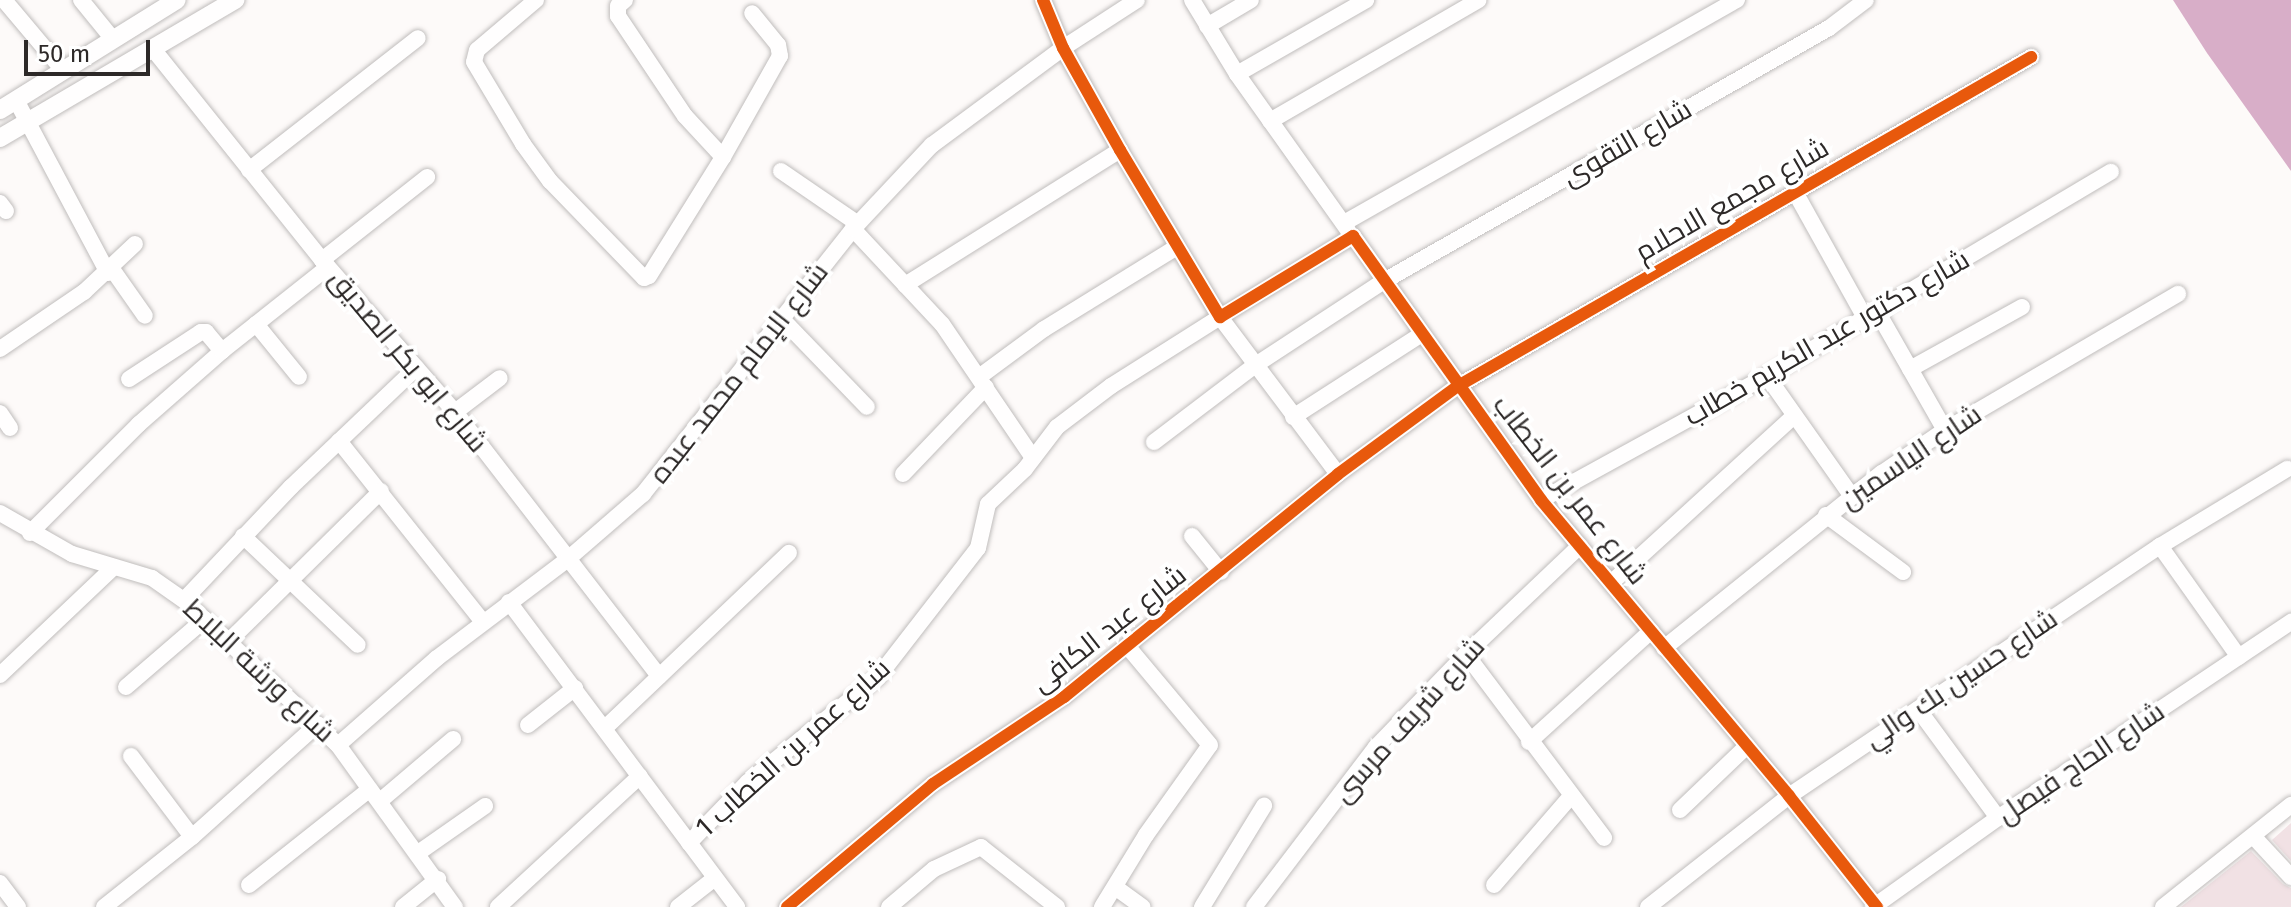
<!DOCTYPE html>
<meta charset="utf-8">
<style>
body{margin:0}
#map{position:relative;width:2291px;height:907px;overflow:hidden;background:#fdfaf9;font-family:"Fira Sans",Cairo,sans-serif}
div>[style]{position:absolute}
.water>*{inset:0;background:#d8aec8}
.building>*{inset:0;background:#f1e1e4}
.roads{filter:drop-shadow(0 0 2px #c0bdbc) drop-shadow(0 0 2px #c0bdbc)}
.minor>*{height:16px;margin:-8px;padding:0 8px;transform-origin:8px;border-radius:8px;background:#fffefe}
.tertiary>*{height:18px;margin:-9px;padding:0 9px;transform-origin:9px;border-radius:9px;background:#fffefe}
.cycleway>*{height:12px;margin:-6px;padding:0 6px;transform-origin:6px;border-radius:6px;background:#e8590c}
span{translate:-50% -50%;white-space:nowrap;text-align:center;line-height:1.15;-webkit-text-stroke:8px #fff;paint-order:stroke}
.street-label{font-size:28px;color:#2d2928}
.scale{position:absolute;left:24px;top:40px;width:126px;height:36px;box-sizing:border-box;border:4px solid #2d2928;border-top:0;padding-left:10px;font-size:24px;line-height:28px;white-space:nowrap;color:#2d2928;-webkit-text-stroke:6px #fff;paint-order:stroke}
</style>
<div id="map">
<div class="water">
<i style="clip-path:polygon(2173px 0,2291px 0,2291px 171px,2207px 53px)"></i>
</div>
<div class="building">
<i style="clip-path:polygon(2291px 823px,2291px 861px,2272px 840px)"></i>
<i style="clip-path:polygon(2251px 851px,2283px 884px,2291px 888px,2291px 907px,2181px 907px)"></i>
</div>
<div class="roads">
<div class="minor">
<i style="left:4px;top:0;width:92px;rotate:49.9deg"></i>
<i style="left:81px;top:0;width:49px;rotate:50.8deg"></i>
<i style="left:536px;top:0;width:77px;rotate:139.7deg"></i>
<i style="left:477px;top:50px;width:12px;rotate:104deg"></i>
<i style="left:474px;top:62px;width:96px;rotate:59.1deg"></i>
<i style="left:523px;top:144px;width:46px;rotate:53.9deg"></i>
<i style="left:550px;top:181px;width:135px;rotate:45.9deg"></i>
<i style="left:644px;top:278px;width:5px;rotate:-22deg"></i>
<i style="left:649px;top:276px;width:140px;rotate:-58.1deg"></i>
<i style="left:723px;top:157px;width:116px;rotate:-60.6deg"></i>
<i style="left:780px;top:56px;width:11px;rotate:-100deg"></i>
<i style="left:778px;top:45px;width:41px;rotate:-129.1deg"></i>
<i style="left:625px;top:0;width:9px;rotate:139deg"></i>
<i style="left:618px;top:6px;width:10px;rotate:90deg"></i>
<i style="left:618px;top:16px;width:120px;rotate:56.2deg"></i>
<i style="left:685px;top:116px;width:56px;rotate:47.2deg"></i>
<i style="left:1043px;top:0;width:52px;rotate:67.4deg"></i>
<i style="left:1063px;top:48px;width:117px;rotate:60.8deg"></i>
<i style="left:1120px;top:150px;width:195px;rotate:59.1deg"></i>
<i style="left:1220px;top:317px;width:156px;rotate:-31.3deg"></i>
<i style="left:1353px;top:236px;width:324px;rotate:54.5deg"></i>
<i style="left:1541px;top:500px;width:386px;rotate:50deg"></i>
<i style="left:1789px;top:796px;width:142px;rotate:51.6deg"></i>
<i style="left:1192px;top:0;width:87px;rotate:58.7deg"></i>
<i style="left:1237px;top:74px;width:191px;rotate:54.6deg"></i>
<i style="left:1207px;top:26px;width:51px;rotate:-30.6deg"></i>
<i style="left:153px;top:49px;width:270px;rotate:51.3deg"></i>
<i style="left:322px;top:260px;width:202px;rotate:48.8deg"></i>
<i style="left:455px;top:412px;width:334px;rotate:52.3deg"></i>
<i style="left:1237px;top:74px;width:149px;rotate:-29.8deg"></i>
<i style="left:16px;top:100px;width:196px;rotate:62deg"></i>
<i style="left:1270px;top:121px;width:241px;rotate:-30.1deg"></i>
<i style="left:249px;top:170px;width:214px;rotate:-38deg"></i>
<i style="left:781px;top:171px;width:93px;rotate:34.5deg"></i>
<i style="left:1795px;top:192px;width:144px;rotate:60.9deg"></i>
<i style="left:0;top:203px;width:10px;rotate:53deg"></i>
<i style="left:1344px;top:223px;width:452px;rotate:-29.6deg"></i>
<i style="left:853px;top:229px;width:130px;rotate:46.9deg"></i>
<i style="left:942px;top:324px;width:162px;rotate:55.8deg"></i>
<i style="left:322px;top:260px;width:134px;rotate:-38.3deg"></i>
<i style="left:112px;top:269px;width:57px;rotate:54.9deg"></i>
<i style="left:905px;top:285px;width:254px;rotate:-32.1deg"></i>
<i style="left:1877px;top:311px;width:137px;rotate:60.3deg"></i>
<i style="left:782px;top:319px;width:122px;rotate:46deg"></i>
<i style="left:256px;top:324px;width:68px;rotate:50.9deg"></i>
<i style="left:0;top:349px;width:102px;rotate:-34.2deg"></i>
<i style="left:84px;top:292px;width:70px;rotate:-43.3deg"></i>
<i style="left:1910px;top:369px;width:128px;rotate:-29deg"></i>
<i style="left:1767px;top:376px;width:146px;rotate:54.8deg"></i>
<i style="left:979px;top:377px;width:81px;rotate:-36.4deg"></i>
<i style="left:1044px;top:329px;width:156px;rotate:-31.7deg"></i>
<i style="left:129px;top:379px;width:86px;rotate:-33.1deg"></i>
<i style="left:201px;top:332px;width:5px"></i>
<i style="left:206px;top:332px;width:25px;rotate:50deg"></i>
<i style="left:455px;top:412px;width:56px;rotate:-37.1deg"></i>
<i style="left:0;top:413px;width:18px;rotate:56deg"></i>
<i style="left:1293px;top:417px;width:153px;rotate:-32.8deg"></i>
<i style="left:339px;top:441px;width:231px;rotate:51.5deg"></i>
<i style="left:1154px;top:442px;width:126px;rotate:-37.2deg"></i>
<i style="left:1254px;top:366px;width:155px;rotate:-33.2deg"></i>
<i style="left:1384px;top:281px;width:512px;rotate:-29.62deg"></i>
<i style="left:1829px;top:28px;width:46px;rotate:-37.1deg"></i>
<i style="left:903px;top:474px;width:120px;rotate:-46.3deg"></i>
<i style="left:1541px;top:500px;width:258px;rotate:-28.8deg"></i>
<i style="left:1767px;top:376px;width:400px;rotate:-30.7deg"></i>
<i style="left:0;top:513px;width:83px;rotate:29.7deg"></i>
<i style="left:72px;top:554px;width:84px;rotate:16.7deg"></i>
<i style="left:152px;top:578px;width:39px;rotate:35deg"></i>
<i style="left:184px;top:600px;width:212px;rotate:43.3deg"></i>
<i style="left:338px;top:745px;width:200px;rotate:54.2deg"></i>
<i style="left:1826px;top:515px;width:96px;rotate:36.5deg"></i>
<i style="left:30px;top:533px;width:154px;rotate:-45deg"></i>
<i style="left:139px;top:424px;width:111px;rotate:-41.3deg"></i>
<i style="left:222px;top:351px;width:135px;rotate:-38.4deg"></i>
<i style="left:243px;top:536px;width:158px;rotate:43.5deg"></i>
<i style="left:1192px;top:536px;width:46px;rotate:51.1deg"></i>
<i style="left:2160px;top:546px;width:136px;rotate:54.6deg"></i>
<i style="left:1611px;top:583px;width:246px;rotate:-42.4deg"></i>
<i style="left:184px;top:600px;width:156px;rotate:-46.6deg"></i>
<i style="left:291px;top:487px;width:173px;rotate:-43.6deg"></i>
<i style="left:509px;top:602px;width:381px;rotate:53.2deg"></i>
<i style="left:230px;top:640px;width:212px;rotate:-44.6deg"></i>
<i style="left:1664px;top:648px;width:280px;rotate:-38.8deg"></i>
<i style="left:1882px;top:473px;width:76px;rotate:-34.3deg"></i>
<i style="left:1945px;top:430px;width:270px;rotate:-30.3deg"></i>
<i style="left:1466px;top:654px;width:230px;rotate:53.1deg"></i>
<i style="left:0;top:675px;width:157px;rotate:-43.5deg"></i>
<i style="left:126px;top:687px;width:104px;rotate:-40.7deg"></i>
<i style="left:1918px;top:709px;width:135px;rotate:53.7deg"></i>
<i style="left:528px;top:725px;width:60px;rotate:-38.2deg"></i>
<i style="left:605px;top:728px;width:254px;rotate:-43.6deg"></i>
<i style="left:1529px;top:742px;width:165px;rotate:-42.3deg"></i>
<i style="left:338px;top:745px;width:132px;rotate:-41.3deg"></i>
<i style="left:437px;top:658px;width:166px;rotate:-37.1deg"></i>
<i style="left:569px;top:558px;width:98px;rotate:-40.9deg"></i>
<i style="left:643px;top:494px;width:338px;rotate:-51.6deg"></i>
<i style="left:853px;top:229px;width:115px;rotate:-46.8deg"></i>
<i style="left:932px;top:145px;width:163px;rotate:-36.5deg"></i>
<i style="left:1063px;top:48px;width:88px;rotate:-33deg"></i>
<i style="left:131px;top:756px;width:101px;rotate:53deg"></i>
<i style="left:380px;top:801px;width:96px;rotate:-40.3deg"></i>
<i style="left:1680px;top:810px;width:93px;rotate:-43.7deg"></i>
<i style="left:2253px;top:836px;width:56px;rotate:47.2deg"></i>
<i style="left:689px;top:843px;width:85px;rotate:-46deg"></i>
<i style="left:748px;top:782px;width:167px;rotate:-38.9deg"></i>
<i style="left:878px;top:677px;width:163px;rotate:-52.2deg"></i>
<i style="left:978px;top:548px;width:45px;rotate:-77.2deg"></i>
<i style="left:988px;top:504px;width:51px;rotate:-43.4deg"></i>
<i style="left:1025px;top:469px;width:53px;rotate:-52.7deg"></i>
<i style="left:1057px;top:427px;width:68px;rotate:-37.2deg"></i>
<i style="left:1111px;top:386px;width:129px;rotate:-32.3deg"></i>
<i style="left:1220px;top:317px;width:196px;rotate:53.1deg"></i>
<i style="left:418px;top:853px;width:82px;rotate:-35deg"></i>
<i style="left:0;top:883px;width:30px;rotate:53deg"></i>
<i style="left:249px;top:885px;width:154px;rotate:-38.4deg"></i>
<i style="left:1494px;top:885px;width:118px;rotate:-49.1deg"></i>
<i style="left:1115px;top:887px;width:34px;rotate:36deg"></i>
<i style="left:104px;top:907px;width:112px;rotate:-38.5deg"></i>
<i style="left:192px;top:837px;width:169px;rotate:-41.9deg"></i>
<i style="left:403px;top:907px;width:45px;rotate:-38.7deg"></i>
<i style="left:498px;top:907px;width:193px;rotate:-42.7deg"></i>
<i style="left:678px;top:907px;width:47px;rotate:-38.1deg"></i>
<i style="left:787px;top:907px;width:191px;rotate:-40.1deg"></i>
<i style="left:933px;top:784px;width:157px;rotate:-33.6deg"></i>
<i style="left:1064px;top:697px;width:353px;rotate:-39.1deg"></i>
<i style="left:1338px;top:474px;width:149px;rotate:-36.3deg"></i>
<i style="left:1458px;top:386px;width:661px;rotate:-29.86deg"></i>
<i style="left:889px;top:907px;width:59px;rotate:-40.2deg"></i>
<i style="left:934px;top:869px;width:52px;rotate:-25.1deg"></i>
<i style="left:981px;top:847px;width:97px;rotate:38.3deg"></i>
<i style="left:1102px;top:907px;width:84px;rotate:-58.6deg"></i>
<i style="left:1146px;top:835px;width:110px;rotate:-54.6deg"></i>
<i style="left:1210px;top:745px;width:126px;rotate:-129.9deg"></i>
<i style="left:1202px;top:907px;width:119px;rotate:-58.5deg"></i>
<i style="left:1254px;top:907px;width:201px;rotate:-52.7deg"></i>
<i style="left:1376px;top:747px;width:129px;rotate:-45.9deg"></i>
<i style="left:1466px;top:654px;width:157px;rotate:-43.5deg"></i>
<i style="left:1648px;top:907px;width:179px;rotate:-38.2deg"></i>
<i style="left:1789px;top:796px;width:447px;rotate:-34deg"></i>
<i style="left:2160px;top:546px;width:149px;rotate:-31.2deg"></i>
<i style="left:1873px;top:907px;width:153px;rotate:-35.5deg"></i>
<i style="left:1998px;top:818px;width:353px;rotate:-33.8deg"></i>
<i style="left:2163px;top:907px;width:164px;rotate:-38.6deg"></i>
</div>
<div class="tertiary">
<i style="left:0;top:110px;width:208px;rotate:-31.9deg"></i>
<i style="left:0;top:138px;width:273px;rotate:-30.4deg"></i>
</div>
</div>
<div class="cycleway">
<i style="left:1043px;top:0;width:52px;rotate:67.4deg"></i>
<i style="left:1063px;top:48px;width:117px;rotate:60.8deg"></i>
<i style="left:1120px;top:150px;width:195px;rotate:59.1deg"></i>
<i style="left:1220px;top:317px;width:156px;rotate:-31.3deg"></i>
<i style="left:1353px;top:236px;width:324px;rotate:54.5deg"></i>
<i style="left:1541px;top:500px;width:386px;rotate:50deg"></i>
<i style="left:1789px;top:796px;width:142px;rotate:51.6deg"></i>
<i style="left:787px;top:907px;width:191px;rotate:-40.1deg"></i>
<i style="left:933px;top:784px;width:157px;rotate:-33.6deg"></i>
<i style="left:1064px;top:697px;width:353px;rotate:-39.1deg"></i>
<i style="left:1338px;top:474px;width:149px;rotate:-36.3deg"></i>
<i style="left:1458px;top:386px;width:661px;rotate:-29.86deg"></i>
</div>
<div class="street-label">
<span style="left:1627px;top:143px;rotate:-30deg">شارع التقوى</span>
<span style="left:1732px;top:200px;rotate:-30deg">شارع مجمع الاحلام</span>
<span style="left:1827px;top:338px;rotate:-30deg">شارع دكتور عبد الكريم خطاب</span>
<span style="left:408px;top:361px;rotate:50deg">شارع ابو بكر الصديق</span>
<span style="left:739px;top:373px;rotate:-52deg">شارع الإمام محمد عبده</span>
<span style="left:1911px;top:457px;rotate:-34deg">شارع الياسمين</span>
<span style="left:1570px;top:490px;rotate:52deg">شارع عمر بن الخطاب</span>
<span style="left:1109px;top:629px;rotate:-38deg">شارع عبد الكافى</span>
<span style="left:259px;top:671px;rotate:43deg">شارع ورشة البلاط</span>
<span style="left:1961px;top:679px;rotate:-34deg">شارع حسين بك والي</span>
<span style="left:1409px;top:720px;rotate:-48deg">شارع شريف مرسى</span>
<span style="left:793px;top:748px;rotate:-42deg">شارع عمر بن الخطاب 1</span>
<span style="left:2081px;top:763px;rotate:-34deg">شارع الحاج فيصل</span>
</div>
<div class="scale">50 m</div>
</div>
